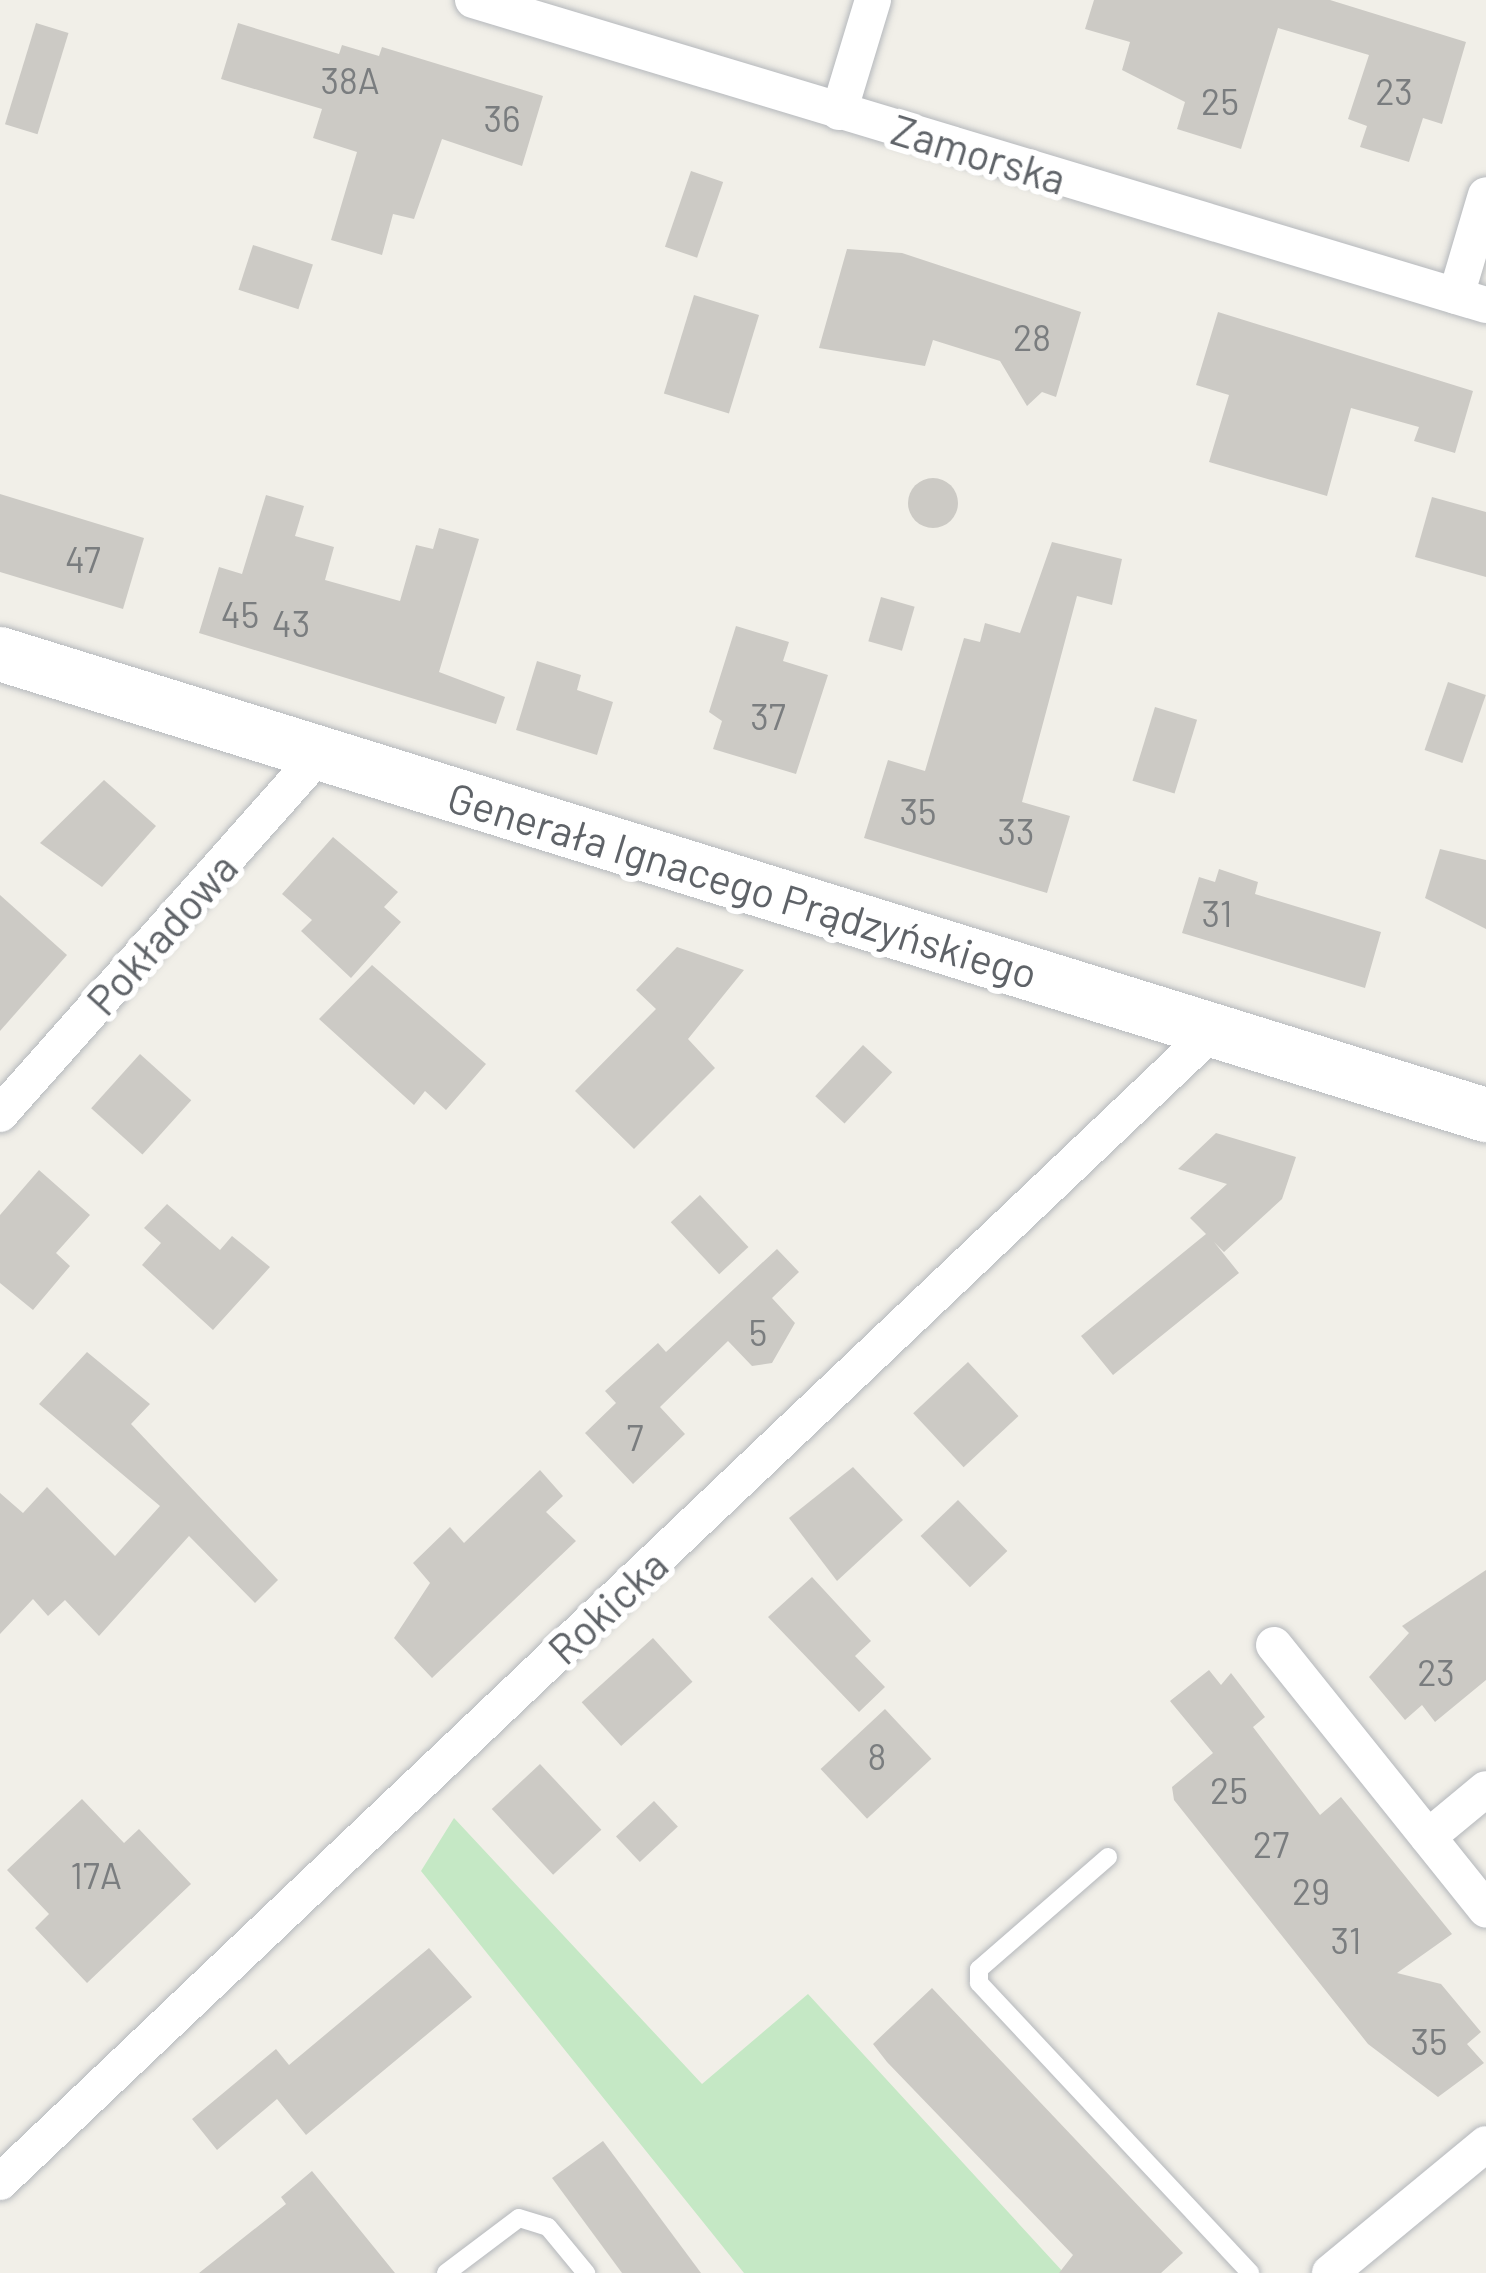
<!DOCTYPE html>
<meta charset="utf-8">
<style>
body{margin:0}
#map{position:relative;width:1486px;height:2273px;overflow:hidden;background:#f1efe8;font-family:Barlow,sans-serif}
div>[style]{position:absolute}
.green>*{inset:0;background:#c5e8c5}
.building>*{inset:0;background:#cccac5;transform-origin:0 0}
.round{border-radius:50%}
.roads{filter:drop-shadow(0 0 3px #b5b8bc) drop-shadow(0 0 3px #b5b8bc)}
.lane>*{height:18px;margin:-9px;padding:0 9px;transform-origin:9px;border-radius:9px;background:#fff}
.street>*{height:36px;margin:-18px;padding:0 18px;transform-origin:18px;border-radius:18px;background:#fff}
.secondary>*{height:54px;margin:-27px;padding:0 27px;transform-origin:27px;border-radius:27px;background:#fff}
span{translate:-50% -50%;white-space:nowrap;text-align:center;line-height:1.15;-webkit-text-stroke:12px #fff;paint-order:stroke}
.number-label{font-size:36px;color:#7a7d7f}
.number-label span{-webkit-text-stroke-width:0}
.street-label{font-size:42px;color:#5f6368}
</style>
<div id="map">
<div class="green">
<i style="clip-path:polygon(454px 1818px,702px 2084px,808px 1994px,1064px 2273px,744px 2273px,421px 1871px)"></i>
</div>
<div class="building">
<i style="clip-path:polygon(1094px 0,1330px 0,1466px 42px,1442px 124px,1423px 118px,1409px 162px,1360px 147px,1367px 126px,1348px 119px,1369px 55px,1278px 28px,1241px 149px,1177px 129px,1185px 102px,1122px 70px,1130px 42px,1085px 29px)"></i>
<i style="left:36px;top:23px;width:34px;height:106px;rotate:17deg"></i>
<i style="clip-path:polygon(238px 23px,339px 54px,342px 45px,379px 56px,382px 47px,543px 96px,522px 166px,442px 139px,414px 219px,393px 214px,382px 255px,331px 240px,357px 152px,313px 138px,322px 109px,221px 79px)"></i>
<i style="left:691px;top:171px;width:34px;height:80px;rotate:19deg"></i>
<i style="left:253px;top:245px;width:63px;height:47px;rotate:18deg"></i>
<i style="clip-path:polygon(847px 249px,902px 253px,1081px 312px,1056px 397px,1042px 392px,1027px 406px,1000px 361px,933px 340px,925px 366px,819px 348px)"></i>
<i style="left:694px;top:295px;width:68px;height:103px;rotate:17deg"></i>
<i style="clip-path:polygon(1218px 312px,1473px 391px,1455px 453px,1414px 441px,1419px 427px,1351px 408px,1327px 496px,1209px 462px,1229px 395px,1196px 385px)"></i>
<i class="round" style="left:908px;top:478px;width:50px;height:50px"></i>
<i style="clip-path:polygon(0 494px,144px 538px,123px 609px,0 572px)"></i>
<i style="clip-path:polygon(266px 495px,304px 506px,295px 536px,334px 547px,325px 580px,400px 601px,416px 545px,433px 549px,439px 528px,479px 539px,439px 672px,505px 697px,496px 724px,199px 633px,219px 567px,242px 574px)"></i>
<i style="clip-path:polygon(1432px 497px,1486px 512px,1486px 577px,1415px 557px)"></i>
<i style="clip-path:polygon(1052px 542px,1122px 559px,1112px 605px,1077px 596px,1022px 802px,1070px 816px,1047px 893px,864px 838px,888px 760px,925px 771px,964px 638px,980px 642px,985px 623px,1020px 633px)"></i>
<i style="left:881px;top:597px;width:35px;height:46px;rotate:16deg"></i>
<i style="clip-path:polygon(736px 626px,789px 642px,783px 661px,828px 675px,796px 774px,713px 749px,722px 721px,709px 712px)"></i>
<i style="clip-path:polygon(537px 661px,581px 675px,577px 690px,613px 702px,597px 755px,516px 730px)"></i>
<i style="left:1448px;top:682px;width:40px;height:72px;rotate:19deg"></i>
<i style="left:1155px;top:707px;width:44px;height:77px;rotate:17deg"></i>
<i style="clip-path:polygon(104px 780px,156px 826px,102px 887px,40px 843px)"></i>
<i style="clip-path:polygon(333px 837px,398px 892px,384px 907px,401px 922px,351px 978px,301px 931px,312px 920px,282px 894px)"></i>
<i style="clip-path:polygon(1440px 849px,1486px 860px,1486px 929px,1425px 898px)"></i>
<i style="clip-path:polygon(1219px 869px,1258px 882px,1255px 894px,1381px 932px,1365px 988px,1182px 933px,1199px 877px,1215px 882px)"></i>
<i style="clip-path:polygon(0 895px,67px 955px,0 1031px)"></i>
<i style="clip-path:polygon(677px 947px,744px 970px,688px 1039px,715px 1068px,634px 1149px,575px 1091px,656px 1009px,636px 990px)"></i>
<i style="clip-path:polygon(372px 965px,486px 1064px,446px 1110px,425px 1091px,414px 1105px,319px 1019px)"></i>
<i style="left:863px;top:1045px;width:40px;height:70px;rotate:43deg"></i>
<i style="left:140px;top:1054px;width:69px;height:73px;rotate:42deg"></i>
<i style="clip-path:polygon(1216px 1133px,1296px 1157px,1282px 1199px,1224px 1252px,1214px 1242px,1239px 1273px,1113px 1375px,1081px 1336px,1206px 1234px,1190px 1218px,1227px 1184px,1178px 1169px)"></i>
<i style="clip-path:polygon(39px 1170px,90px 1215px,56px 1253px,70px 1266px,33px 1310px,0 1283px,0 1215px)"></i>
<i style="left:700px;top:1195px;width:71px;height:40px;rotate:47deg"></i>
<i style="clip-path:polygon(167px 1204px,220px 1250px,232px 1236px,270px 1267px,213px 1330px,142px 1265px,161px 1243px,144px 1228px)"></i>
<i style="clip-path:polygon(777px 1249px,799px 1272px,772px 1298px,795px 1323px,772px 1363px,752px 1366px,728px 1341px,660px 1407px,685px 1434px,633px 1484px,585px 1433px,616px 1403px,605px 1391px,658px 1343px,666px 1352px)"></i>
<i style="clip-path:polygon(87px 1352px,150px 1404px,131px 1424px,278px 1580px,255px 1603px,189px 1536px,99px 1636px,65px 1600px,48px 1616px,33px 1599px,0 1634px,0 1493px,23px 1513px,47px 1487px,115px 1556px,160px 1506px,39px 1404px)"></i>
<i style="left:968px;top:1362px;width:74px;height:75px;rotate:47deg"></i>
<i style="clip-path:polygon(853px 1467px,903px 1520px,837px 1581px,789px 1518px)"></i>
<i style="clip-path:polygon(540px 1470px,563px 1496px,546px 1512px,576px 1541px,432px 1678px,394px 1638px,430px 1583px,413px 1563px,450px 1527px,464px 1543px)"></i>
<i style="left:958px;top:1500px;width:71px;height:52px;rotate:46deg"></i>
<i style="clip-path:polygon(1486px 1570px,1486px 1680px,1435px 1722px,1422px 1705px,1405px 1720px,1369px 1677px,1409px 1633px,1402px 1626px)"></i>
<i style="clip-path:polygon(812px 1577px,871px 1641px,855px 1656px,885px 1687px,859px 1712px,768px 1617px)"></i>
<i style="left:653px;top:1638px;width:59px;height:96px;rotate:48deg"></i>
<i style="clip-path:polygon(1209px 1670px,1221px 1685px,1231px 1673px,1265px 1717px,1253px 1727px,1320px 1815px,1341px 1797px,1452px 1934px,1397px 1973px,1441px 1984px,1481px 2032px,1467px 2044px,1484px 2063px,1438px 2097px,1368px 2044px,1174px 1800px,1172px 1787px,1213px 1753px,1170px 1701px)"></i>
<i style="left:885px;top:1709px;width:68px;height:88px;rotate:47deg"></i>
<i style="left:540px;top:1764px;width:90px;height:66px;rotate:47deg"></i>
<i style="clip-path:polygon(82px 1799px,124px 1843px,139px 1829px,191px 1884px,87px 1983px,35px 1928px,49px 1914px,7px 1870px)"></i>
<i style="left:654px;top:1801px;width:35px;height:52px;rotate:47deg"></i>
<i style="clip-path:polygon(429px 1948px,472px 1997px,306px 2135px,277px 2099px,217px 2150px,192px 2119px,276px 2049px,289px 2065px)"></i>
<i style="clip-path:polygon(932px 1988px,1183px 2253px,1161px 2273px,1059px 2273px,1073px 2255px,887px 2062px,873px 2044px)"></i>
<i style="clip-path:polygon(603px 2141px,701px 2273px,622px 2273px,552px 2178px)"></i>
<i style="clip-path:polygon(312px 2171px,395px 2273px,199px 2273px,286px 2204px,281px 2197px)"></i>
</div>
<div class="roads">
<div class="lane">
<i style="left:1108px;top:1857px;width:171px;rotate:139deg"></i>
<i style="left:979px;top:1969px;width:14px;rotate:90deg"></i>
<i style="left:979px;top:1983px;width:397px;rotate:46.9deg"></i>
<i style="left:446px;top:2273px;width:91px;rotate:-37deg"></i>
<i style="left:519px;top:2218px;width:30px;rotate:17deg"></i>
<i style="left:548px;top:2227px;width:60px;rotate:50.4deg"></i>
</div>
<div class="street">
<i style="left:473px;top:0;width:1058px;rotate:16.76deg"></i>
<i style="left:839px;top:112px;width:117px;rotate:-73.1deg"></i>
<i style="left:1456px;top:296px;width:105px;rotate:-73.5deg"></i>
<i style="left:0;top:1114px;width:484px;rotate:-48.4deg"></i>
<i style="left:1274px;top:1645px;width:339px;rotate:51.3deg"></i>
<i style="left:1428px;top:1837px;width:75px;rotate:-39.6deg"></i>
<i style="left:0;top:2182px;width:1674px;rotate:-43.5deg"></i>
<i style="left:1330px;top:2273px;width:202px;rotate:-39.6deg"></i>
</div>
<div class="secondary">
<i style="left:0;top:654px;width:1556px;rotate:17.24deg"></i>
</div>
</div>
<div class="number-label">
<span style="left:350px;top:80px">38A</span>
<span style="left:1394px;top:91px">23</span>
<span style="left:1220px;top:101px">25</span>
<span style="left:502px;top:118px">36</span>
<span style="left:1032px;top:337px">28</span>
<span style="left:83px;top:559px">47</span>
<span style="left:240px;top:614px">45</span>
<span style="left:291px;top:623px">43</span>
<span style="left:768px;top:716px">37</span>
<span style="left:918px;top:811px">35</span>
<span style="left:1016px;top:831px">33</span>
<span style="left:1217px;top:913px">31</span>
<span style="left:758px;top:1332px">5</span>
<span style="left:635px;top:1437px">7</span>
<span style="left:1436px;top:1672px">23</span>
<span style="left:877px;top:1756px">8</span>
<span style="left:1229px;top:1790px">25</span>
<span style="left:1271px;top:1844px">27</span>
<span style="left:96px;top:1875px">17A</span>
<span style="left:1311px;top:1891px">29</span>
<span style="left:1346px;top:1940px">31</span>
<span style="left:1429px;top:2041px">35</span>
</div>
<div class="street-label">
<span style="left:979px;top:153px;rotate:17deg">Zamorska</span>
<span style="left:743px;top:884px;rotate:17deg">Generała Ignacego Prądzyńskiego</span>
<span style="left:161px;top:933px;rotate:-48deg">Pokładowa</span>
<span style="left:607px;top:1606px;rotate:-43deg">Rokicka</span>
</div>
</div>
